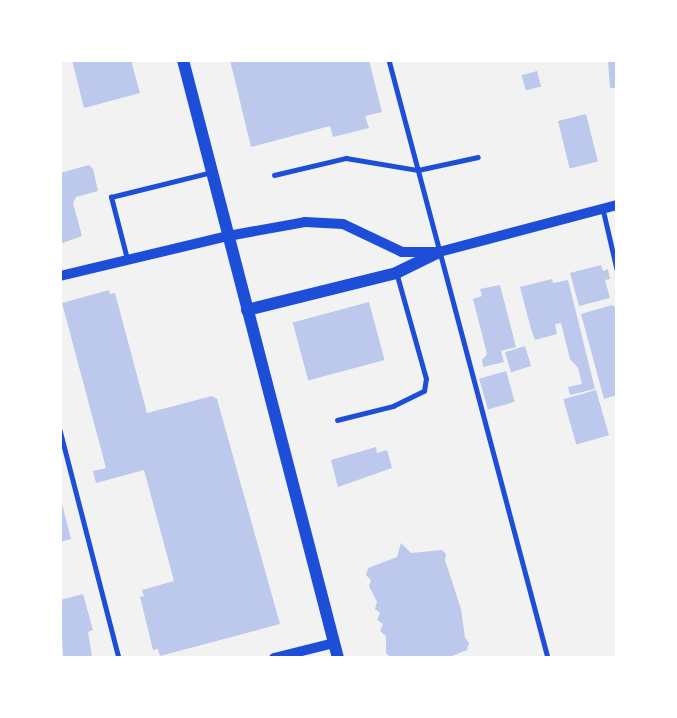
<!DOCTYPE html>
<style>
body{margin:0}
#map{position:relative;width:677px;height:718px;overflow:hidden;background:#f2f2f2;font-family:"Golos Text",sans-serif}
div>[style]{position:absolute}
.building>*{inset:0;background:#bdc9ec;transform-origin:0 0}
.service>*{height:4.5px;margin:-2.25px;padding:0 2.25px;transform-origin:2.25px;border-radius:2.25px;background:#1d4ed8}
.tertiary>*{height:10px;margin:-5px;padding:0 5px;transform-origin:5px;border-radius:5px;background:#1d4ed8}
.secondary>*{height:12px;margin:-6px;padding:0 6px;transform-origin:6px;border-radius:6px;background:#1d4ed8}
span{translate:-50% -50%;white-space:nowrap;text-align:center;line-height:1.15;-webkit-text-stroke:4.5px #fff;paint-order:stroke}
.frame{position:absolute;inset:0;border:62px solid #fff;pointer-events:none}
</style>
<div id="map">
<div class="building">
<i style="clip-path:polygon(72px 60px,131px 60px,140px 93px,84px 108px)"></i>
<i style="clip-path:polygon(230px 60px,369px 60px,382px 112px,365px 116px,369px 128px,333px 137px,330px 126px,251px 147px)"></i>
<i style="clip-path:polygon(608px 62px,617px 62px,617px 88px,610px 88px)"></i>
<i style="left:537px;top:71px;width:16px;height:16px;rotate:75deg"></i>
<i style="left:586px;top:114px;width:49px;height:29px;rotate:76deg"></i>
<i style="clip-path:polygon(89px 165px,93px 169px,98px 191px,76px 197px,73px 203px,82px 236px,60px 244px,60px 173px)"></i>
<i style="clip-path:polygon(601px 265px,603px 271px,608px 269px,610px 279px,605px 280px,610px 298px,579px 306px,570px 273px)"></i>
<i style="clip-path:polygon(552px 279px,553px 283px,568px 280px,595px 389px,570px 395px,568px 387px,582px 384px,578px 368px,570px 359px,561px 323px,555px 324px,557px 334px,535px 340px,531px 329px,520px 287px)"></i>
<i style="clip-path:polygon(500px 285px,516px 347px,501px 351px,504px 362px,483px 367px,482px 360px,487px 354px,473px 299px,482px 296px,480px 289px)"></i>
<i style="clip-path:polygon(109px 290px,110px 294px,115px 293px,147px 413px,212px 396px,217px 399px,280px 624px,160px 656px,158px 649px,153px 650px,140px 597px,144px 596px,142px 590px,174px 581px,144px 470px,96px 483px,93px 471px,106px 468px,62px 303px)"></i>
<i style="left:369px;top:302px;width:60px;height:79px;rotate:75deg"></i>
<i style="clip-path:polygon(612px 305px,617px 309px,617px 395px,604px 399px,581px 314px)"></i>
<i style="left:525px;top:346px;width:21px;height:21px;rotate:73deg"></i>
<i style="left:506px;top:371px;width:32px;height:28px;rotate:74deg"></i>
<i style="left:596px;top:390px;width:47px;height:34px;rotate:74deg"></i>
<i style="clip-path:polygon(376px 447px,377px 453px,387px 450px,392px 468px,338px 487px,331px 460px)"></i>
<i style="clip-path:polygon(62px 504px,71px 539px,60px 542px,60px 505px)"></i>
<i style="clip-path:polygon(401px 543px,411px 553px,442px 550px,446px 554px,445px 560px,461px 609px,465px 638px,469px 643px,467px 650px,447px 658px,391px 658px,386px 653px,386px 636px,380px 631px,383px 624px,377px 620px,380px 613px,375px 609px,377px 602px,369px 586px,371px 580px,366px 575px,368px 568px,397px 557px)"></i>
<i style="clip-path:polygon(83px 594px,93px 630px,88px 632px,92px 656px,63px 657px,60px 600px)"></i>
</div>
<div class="service">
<i style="left:389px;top:60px;width:619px;rotate:75.11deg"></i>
<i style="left:274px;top:175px;width:74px;rotate:-13.3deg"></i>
<i style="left:346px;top:158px;width:73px;rotate:9.5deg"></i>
<i style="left:418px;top:170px;width:61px;rotate:-12.2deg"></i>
<i style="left:603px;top:209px;width:62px;rotate:76.9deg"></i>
<i style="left:127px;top:259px;width:64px;rotate:-104.5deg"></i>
<i style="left:111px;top:197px;width:104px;rotate:-13.9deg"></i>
<i style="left:337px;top:420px;width:58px;rotate:-14deg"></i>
<i style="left:393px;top:406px;width:34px;rotate:-26deg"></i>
<i style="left:424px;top:391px;width:12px;rotate:-81deg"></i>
<i style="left:426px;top:379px;width:107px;rotate:-105.7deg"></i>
<i style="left:60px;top:430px;width:236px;rotate:75.5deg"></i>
</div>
<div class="tertiary">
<i style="left:60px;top:276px;width:173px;rotate:-13.4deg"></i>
<i style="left:228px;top:236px;width:78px;rotate:-10.3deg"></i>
<i style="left:305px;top:222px;width:38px;rotate:3deg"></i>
<i style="left:343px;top:224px;width:65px;rotate:25.4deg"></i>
<i style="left:402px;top:252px;width:37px"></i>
<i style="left:439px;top:252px;width:184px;rotate:-14.8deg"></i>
<i style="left:274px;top:658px;width:62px;rotate:-14deg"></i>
</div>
<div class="secondary">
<i style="left:183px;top:60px;width:618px;rotate:75.47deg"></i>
<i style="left:247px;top:310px;width:154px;rotate:-13.9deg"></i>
<i style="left:396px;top:273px;width:48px;rotate:-26deg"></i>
</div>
<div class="frame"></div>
</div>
